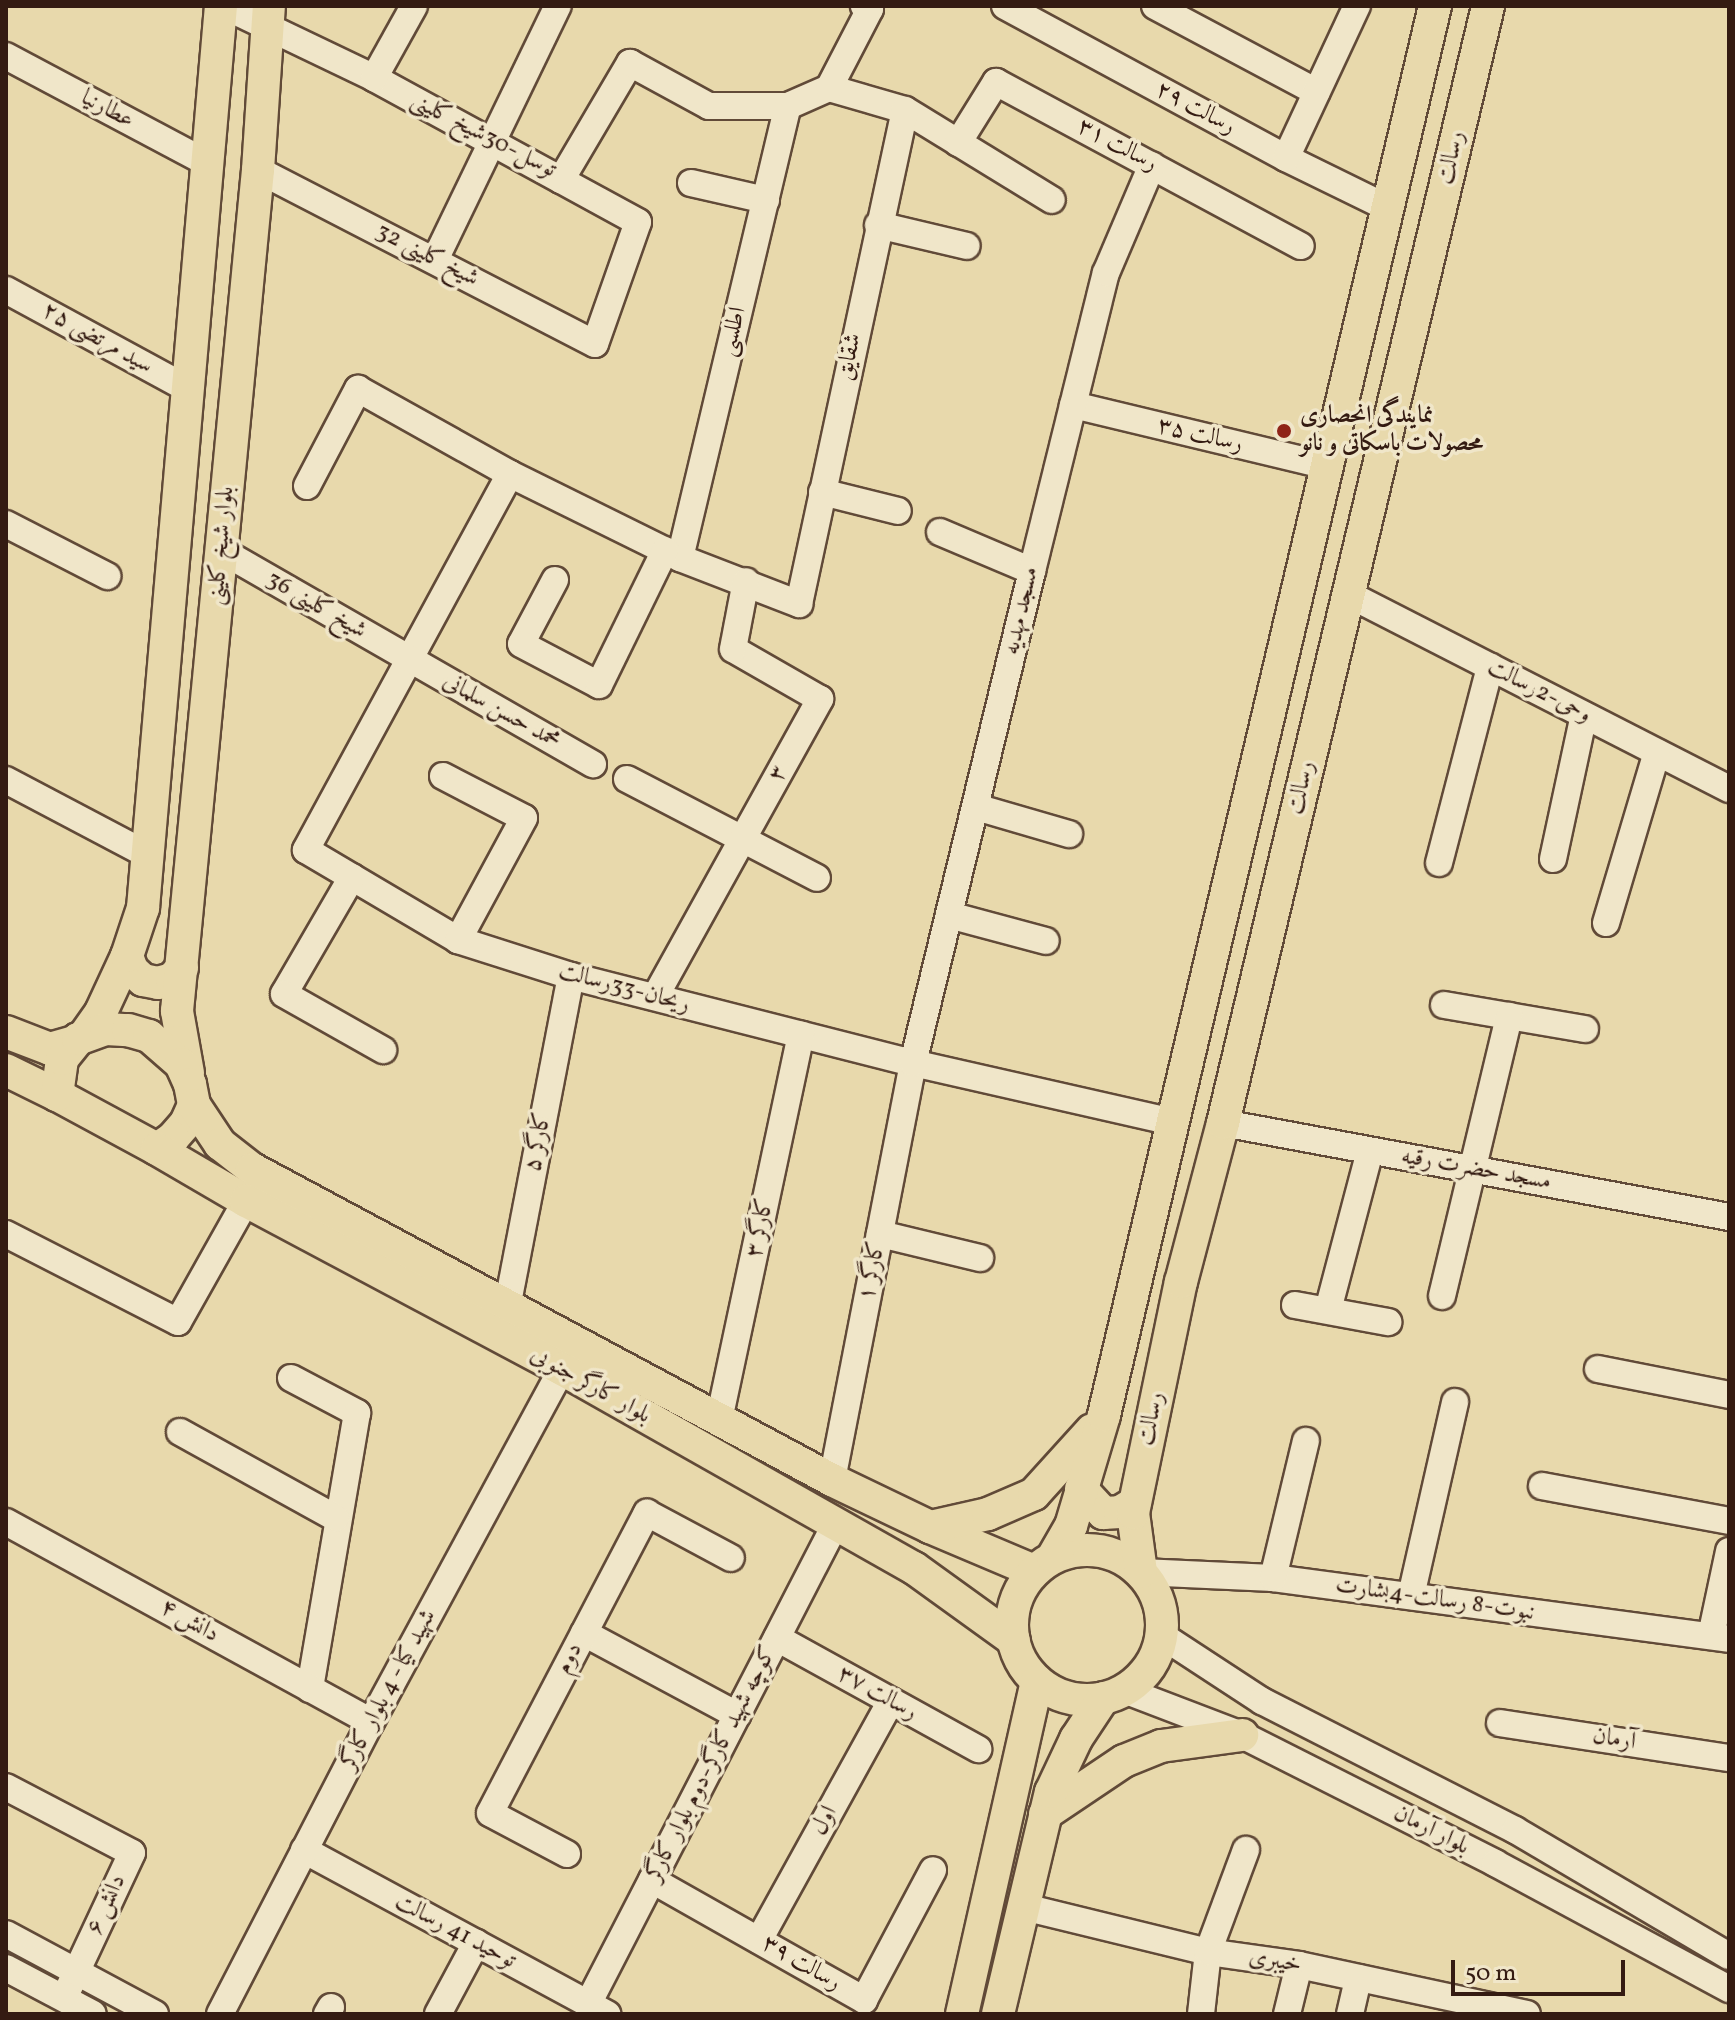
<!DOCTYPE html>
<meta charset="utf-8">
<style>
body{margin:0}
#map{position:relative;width:1735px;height:2020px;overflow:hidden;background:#e8d9ac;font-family:Vollkorn,Amiri,serif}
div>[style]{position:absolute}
.roads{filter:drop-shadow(2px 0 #614a38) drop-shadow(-2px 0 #614a38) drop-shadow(0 2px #614a38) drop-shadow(0 -2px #614a38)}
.minor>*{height:26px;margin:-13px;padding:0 13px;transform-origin:13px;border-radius:13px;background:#f0e6c9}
.major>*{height:32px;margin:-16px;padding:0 16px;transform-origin:16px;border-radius:16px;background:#e8d9ac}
.major>.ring{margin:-16px;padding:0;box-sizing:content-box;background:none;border:32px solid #e8d9ac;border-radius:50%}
.dots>*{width:22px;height:22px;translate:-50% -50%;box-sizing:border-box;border:4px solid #f0e6c9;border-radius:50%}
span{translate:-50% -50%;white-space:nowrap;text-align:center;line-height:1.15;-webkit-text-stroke:7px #f0e6c9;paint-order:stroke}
.street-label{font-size:24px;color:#341b12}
.poi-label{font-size:24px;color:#341b12;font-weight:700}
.left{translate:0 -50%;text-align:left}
.frame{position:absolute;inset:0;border:8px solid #341b12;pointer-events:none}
.scale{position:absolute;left:1451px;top:1960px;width:174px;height:36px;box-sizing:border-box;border:4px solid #341b12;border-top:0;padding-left:10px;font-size:24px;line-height:28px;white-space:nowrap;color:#341b12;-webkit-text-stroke:6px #f0e6c9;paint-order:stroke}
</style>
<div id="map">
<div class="roads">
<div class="minor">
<i style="left:224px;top:6px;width:166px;rotate:25.6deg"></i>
<i style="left:374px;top:78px;width:213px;rotate:28.6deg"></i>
<i style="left:561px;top:180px;width:136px;rotate:-59.5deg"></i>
<i style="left:630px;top:63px;width:90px;rotate:28.6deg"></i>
<i style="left:709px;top:106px;width:79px"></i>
<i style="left:788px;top:106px;width:45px;rotate:-23.7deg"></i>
<i style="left:829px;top:88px;width:79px;rotate:16.1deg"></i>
<i style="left:905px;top:110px;width:172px;rotate:31.5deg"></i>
<i style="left:1005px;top:6px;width:319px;rotate:28.4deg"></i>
<i style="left:1286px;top:158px;width:114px;rotate:26.1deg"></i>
<i style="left:1155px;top:6px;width:183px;rotate:28deg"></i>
<i style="left:6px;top:56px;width:228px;rotate:28deg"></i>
<i style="left:374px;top:78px;width:82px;rotate:-60.9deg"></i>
<i style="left:829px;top:88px;width:89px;rotate:-62.6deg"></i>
<i style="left:870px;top:9px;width:7px;rotate:-153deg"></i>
<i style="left:958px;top:143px;width:72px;rotate:-58.1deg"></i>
<i style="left:996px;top:82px;width:346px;rotate:28.3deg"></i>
<i style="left:1286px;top:158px;width:168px;rotate:-65deg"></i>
<i style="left:258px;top:170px;width:379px;rotate:27.3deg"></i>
<i style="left:595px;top:344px;width:129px;rotate:-70.6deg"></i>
<i style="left:638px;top:222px;width:88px;rotate:-151.4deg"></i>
<i style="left:691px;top:183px;width:77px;rotate:12.8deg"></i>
<i style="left:878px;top:225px;width:91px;rotate:13.3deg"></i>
<i style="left:435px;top:260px;width:282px;rotate:-64.2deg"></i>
<i style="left:6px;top:290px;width:207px;rotate:28.5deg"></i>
<i style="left:1073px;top:405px;width:261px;rotate:13.5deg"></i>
<i style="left:510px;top:474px;width:190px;rotate:26.3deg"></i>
<i style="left:680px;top:558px;width:128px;rotate:21.1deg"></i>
<i style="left:799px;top:604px;width:505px;rotate:-77.89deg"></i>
<i style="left:307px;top:486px;width:110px;rotate:-62.3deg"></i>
<i style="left:358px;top:389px;width:174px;rotate:29.2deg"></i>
<i style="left:510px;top:474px;width:428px;rotate:118.5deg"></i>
<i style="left:306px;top:850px;width:177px;rotate:30.6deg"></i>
<i style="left:458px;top:940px;width:119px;rotate:17.7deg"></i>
<i style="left:571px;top:976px;width:353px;rotate:14.3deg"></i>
<i style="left:913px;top:1063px;width:267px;rotate:12.8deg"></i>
<i style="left:822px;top:492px;width:78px;rotate:14deg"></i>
<i style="left:6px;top:524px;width:114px;rotate:27.2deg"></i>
<i style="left:940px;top:532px;width:100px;rotate:23deg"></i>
<i style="left:222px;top:551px;width:428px;rotate:29.9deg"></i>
<i style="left:680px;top:558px;width:465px;rotate:-76.6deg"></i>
<i style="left:555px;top:580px;width:72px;rotate:118deg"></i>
<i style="left:521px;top:644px;width:88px;rotate:27.7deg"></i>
<i style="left:599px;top:685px;width:150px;rotate:-63.9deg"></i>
<i style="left:1348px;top:594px;width:428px;rotate:27.1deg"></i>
<i style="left:443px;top:776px;width:91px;rotate:27.4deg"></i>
<i style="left:524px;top:818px;width:139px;rotate:118.4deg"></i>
<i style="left:627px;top:779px;width:214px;rotate:27.5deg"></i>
<i style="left:6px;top:780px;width:161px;rotate:27.8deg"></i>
<i style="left:976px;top:807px;width:97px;rotate:16.2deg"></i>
<i style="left:1553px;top:859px;width:147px;rotate:-77.9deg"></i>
<i style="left:1439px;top:863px;width:203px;rotate:-75.4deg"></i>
<i style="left:352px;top:877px;width:135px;rotate:120.2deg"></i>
<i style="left:284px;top:994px;width:114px;rotate:29.5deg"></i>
<i style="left:949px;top:915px;width:100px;rotate:15deg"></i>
<i style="left:1606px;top:923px;width:178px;rotate:-73.4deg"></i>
<i style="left:655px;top:997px;width:341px;rotate:-61deg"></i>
<i style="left:820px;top:699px;width:100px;rotate:-150.1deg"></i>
<i style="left:733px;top:649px;width:69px;rotate:-79.2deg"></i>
<i style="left:1444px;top:1005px;width:143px;rotate:9.7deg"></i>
<i style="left:1223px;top:1123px;width:515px;rotate:10.52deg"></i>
<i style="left:6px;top:1234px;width:193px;rotate:27.1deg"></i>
<i style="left:178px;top:1322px;width:139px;rotate:-60.7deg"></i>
<i style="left:880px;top:1234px;width:103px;rotate:13.5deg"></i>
<i style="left:1442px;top:1296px;width:288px;rotate:-76.5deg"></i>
<i style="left:1295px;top:1305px;width:95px;rotate:10.4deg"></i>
<i style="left:507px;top:1308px;width:338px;rotate:-79.1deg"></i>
<i style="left:1328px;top:1310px;width:164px;rotate:-75.2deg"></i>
<i style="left:1598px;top:1369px;width:134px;rotate:11.2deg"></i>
<i style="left:291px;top:1378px;width:75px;rotate:27.9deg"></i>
<i style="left:357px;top:1413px;width:280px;rotate:99.7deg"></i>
<i style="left:719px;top:1420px;width:394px;rotate:-78deg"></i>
<i style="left:180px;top:1432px;width:178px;rotate:28.9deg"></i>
<i style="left:832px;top:1480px;width:425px;rotate:-79deg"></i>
<i style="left:913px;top:1063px;width:506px;rotate:-76.4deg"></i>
<i style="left:1032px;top:571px;width:307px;rotate:-76.1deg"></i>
<i style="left:1106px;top:273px;width:117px;rotate:-66.9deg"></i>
<i style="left:1542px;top:1486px;width:190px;rotate:10.6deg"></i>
<i style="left:6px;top:1522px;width:416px;rotate:28.7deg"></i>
<i style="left:1141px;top:1572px;width:132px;rotate:2.6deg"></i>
<i style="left:1273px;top:1578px;width:460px;rotate:7.6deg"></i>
<i style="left:1273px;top:1578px;width:141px;rotate:-76.5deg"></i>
<i style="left:1411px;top:1596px;width:199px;rotate:-77.2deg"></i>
<i style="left:584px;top:1633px;width:174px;rotate:28.2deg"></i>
<i style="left:1161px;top:1635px;width:121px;rotate:33.2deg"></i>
<i style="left:1262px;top:1701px;width:284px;rotate:27deg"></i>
<i style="left:1515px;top:1830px;width:248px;rotate:30.5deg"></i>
<i style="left:1711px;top:1636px;width:87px;rotate:-78deg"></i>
<i style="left:777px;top:1638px;width:230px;rotate:28.9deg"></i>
<i style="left:1124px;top:1690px;width:126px;rotate:20.9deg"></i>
<i style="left:1242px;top:1735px;width:284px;rotate:26.8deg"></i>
<i style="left:1495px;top:1863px;width:266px;rotate:28.3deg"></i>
<i style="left:1500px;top:1723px;width:232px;rotate:8.7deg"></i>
<i style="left:6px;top:1787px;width:142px;rotate:27.6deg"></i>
<i style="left:132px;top:1853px;width:160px;rotate:115.1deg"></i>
<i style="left:304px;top:1850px;width:345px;rotate:28.4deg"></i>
<i style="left:567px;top:1854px;width:87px;rotate:-152deg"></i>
<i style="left:490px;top:1813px;width:339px;rotate:-62.4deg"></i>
<i style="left:647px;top:1513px;width:95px;rotate:28.2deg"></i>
<i style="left:652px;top:1880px;width:244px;rotate:29.5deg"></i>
<i style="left:864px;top:2000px;width:147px;rotate:-62deg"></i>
<i style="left:1024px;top:1907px;width:189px;rotate:13.7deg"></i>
<i style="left:1208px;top:1952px;width:92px;rotate:8.1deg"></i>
<i style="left:1299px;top:1965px;width:233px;rotate:12.1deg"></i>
<i style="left:6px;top:1934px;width:169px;rotate:28.2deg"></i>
<i style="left:759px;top:1940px;width:273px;rotate:-61.1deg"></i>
<i style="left:6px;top:1968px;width:98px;rotate:27.9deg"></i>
<i style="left:588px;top:2004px;width:541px;rotate:-62.72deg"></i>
<i style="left:220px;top:2014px;width:329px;rotate:-62.7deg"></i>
<i style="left:371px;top:1722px;width:401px;rotate:-61.6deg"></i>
<i style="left:327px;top:2014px;width:8px;rotate:-60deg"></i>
<i style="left:438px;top:2014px;width:81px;rotate:-61.8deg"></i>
<i style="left:1201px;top:2014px;width:62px;rotate:-83.6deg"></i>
<i style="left:1208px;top:1952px;width:109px;rotate:-69.6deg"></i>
<i style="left:1287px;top:2014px;width:50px;rotate:-76.2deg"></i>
<i style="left:1350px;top:2014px;width:37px;rotate:-77deg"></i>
</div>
<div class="major">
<i style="left:127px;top:956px;width:15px;rotate:70deg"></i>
<i style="left:132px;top:970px;width:15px;rotate:42deg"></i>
<i style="left:143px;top:980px;width:15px;rotate:11deg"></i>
<i style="left:158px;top:983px;width:15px;rotate:-16deg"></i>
<i style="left:172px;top:979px;width:15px;rotate:-48deg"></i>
<i style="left:6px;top:1032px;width:47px;rotate:21.1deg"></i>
<i style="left:50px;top:1049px;width:22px;rotate:-16deg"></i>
<i style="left:85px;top:1035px;width:28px;rotate:-55deg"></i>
<i style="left:101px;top:1012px;width:62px;rotate:-65.1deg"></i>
<i style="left:127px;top:956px;width:51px;rotate:-71.6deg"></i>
<i style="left:143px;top:908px;width:905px;rotate:-85.06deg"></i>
<i style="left:6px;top:1070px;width:57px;rotate:26.1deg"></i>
<i style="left:188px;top:1073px;width:63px;rotate:-100.1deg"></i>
<i style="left:177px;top:1011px;width:845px;rotate:-84.5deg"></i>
<i style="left:258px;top:170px;width:164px;rotate:-86.2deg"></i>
<i style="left:194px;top:1105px;width:20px;rotate:114deg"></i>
<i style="left:186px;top:1123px;width:20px;rotate:131deg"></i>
<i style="left:173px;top:1138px;width:19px;rotate:145deg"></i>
<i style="left:157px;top:1149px;width:114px;rotate:-151.6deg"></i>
<i style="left:57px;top:1095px;width:36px;rotate:-82deg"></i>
<i style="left:62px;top:1059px;width:26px;rotate:-51deg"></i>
<i style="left:78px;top:1039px;width:30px;rotate:-20deg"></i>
<i style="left:106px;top:1029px;width:22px;rotate:3deg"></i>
<i style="left:128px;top:1030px;width:22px;rotate:16deg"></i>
<i style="left:149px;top:1036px;width:43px;rotate:41.2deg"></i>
<i style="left:181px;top:1064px;width:22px;rotate:66deg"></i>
<i style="left:190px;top:1084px;width:21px;rotate:79deg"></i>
<i style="left:194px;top:1105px;width:47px;rotate:56.3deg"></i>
<i style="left:220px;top:1144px;width:41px;rotate:38deg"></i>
<i style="left:252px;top:1169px;width:658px;rotate:28.2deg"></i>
<i style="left:832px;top:1480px;width:109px;rotate:25.6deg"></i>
<i style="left:930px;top:1527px;width:113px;rotate:22.9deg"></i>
<i style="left:157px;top:1149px;width:103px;rotate:30.3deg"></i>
<i style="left:246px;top:1201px;width:358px;rotate:28deg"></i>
<i style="left:562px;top:1369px;width:404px;rotate:29.5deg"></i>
<i style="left:914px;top:1568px;width:123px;rotate:35.8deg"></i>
<i style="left:1081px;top:1489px;width:33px;rotate:47deg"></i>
<i style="left:1103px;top:1513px;width:17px;rotate:-3deg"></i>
<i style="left:1120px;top:1512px;width:17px;rotate:-31deg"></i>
<i style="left:930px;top:1527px;width:59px;rotate:-12.6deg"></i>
<i style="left:988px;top:1514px;width:50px;rotate:-23.5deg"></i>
<i style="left:1034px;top:1494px;width:86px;rotate:-47.8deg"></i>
<i class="ring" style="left:1012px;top:1550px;width:118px;height:118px"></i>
<i style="left:1053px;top:1557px;width:36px;rotate:-60deg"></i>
<i style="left:1071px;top:1526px;width:116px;rotate:-73.4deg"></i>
<i style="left:1104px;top:1415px;width:1447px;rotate:-76.78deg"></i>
<i style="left:1141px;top:1572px;width:60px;rotate:-97.7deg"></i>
<i style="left:1133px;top:1513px;width:236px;rotate:-78.3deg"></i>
<i style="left:1181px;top:1282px;width:164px;rotate:-75.2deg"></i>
<i style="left:1223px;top:1123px;width:1148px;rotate:-76.65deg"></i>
<i style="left:1045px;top:1814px;width:95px;rotate:-33.9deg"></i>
<i style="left:1124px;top:1761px;width:40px;rotate:-22deg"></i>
<i style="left:1161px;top:1746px;width:82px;rotate:-7.7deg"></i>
<i style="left:962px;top:2014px;width:341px;rotate:-77.3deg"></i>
<i style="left:998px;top:2014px;width:228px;rotate:-76.6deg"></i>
<i style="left:1051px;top:1792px;width:59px;rotate:-64.7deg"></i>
<i style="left:1076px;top:1739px;width:49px;rotate:-56.6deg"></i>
</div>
</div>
<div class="dots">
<i style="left:1284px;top:431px;background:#8f2418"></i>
</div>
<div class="street-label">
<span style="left:1195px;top:109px;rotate:28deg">رسالت ۲۹</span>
<span style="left:107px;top:110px;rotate:28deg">عطارنیا</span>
<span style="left:483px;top:136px;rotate:27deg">توسل-30شیخ کلینی</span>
<span style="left:1117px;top:146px;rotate:28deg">رسالت ۳۱</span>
<span style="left:1452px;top:158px;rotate:-77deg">رسالت</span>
<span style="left:427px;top:256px;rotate:27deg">شیخ کلینی 32</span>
<span style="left:734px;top:332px;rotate:-76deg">اطلسی</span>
<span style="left:97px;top:339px;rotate:29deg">۲۵ سید مرتضی</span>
<span style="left:850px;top:357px;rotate:-78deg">شقایق</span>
<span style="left:1200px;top:436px;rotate:13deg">رسالت ۳۵</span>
<span style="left:222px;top:546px;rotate:-85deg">بلوار شیخ کلینی</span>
<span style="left:316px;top:606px;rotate:30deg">شیخ کلینی 36</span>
<span style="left:1022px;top:611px;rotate:-77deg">مسجد مهدیه</span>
<span style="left:1539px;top:692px;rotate:27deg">وحی-2رسالت</span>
<span style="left:501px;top:712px;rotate:29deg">محمد حسن سلمانی</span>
<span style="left:779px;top:774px;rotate:-61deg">۳</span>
<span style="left:1302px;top:788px;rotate:-77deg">رسالت</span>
<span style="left:624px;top:989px;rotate:15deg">ریحان-33رسالت</span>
<span style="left:539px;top:1142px;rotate:-79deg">کارگر ۵</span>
<span style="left:1476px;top:1170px;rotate:10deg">مسجد حضرت رقیه</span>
<span style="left:761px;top:1228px;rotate:-78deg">کارگر ۳</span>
<span style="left:873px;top:1271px;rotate:-79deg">کارگر ۱</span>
<span style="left:590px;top:1386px;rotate:29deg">بلوار کارگر جنوبی</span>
<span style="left:1152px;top:1419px;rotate:-78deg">رسالت</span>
<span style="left:1435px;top:1600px;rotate:8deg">نبوت-8 رسالت-4بشارت</span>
<span style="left:189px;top:1622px;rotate:29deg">دانش ۴</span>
<span style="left:570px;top:1659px;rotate:-63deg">دوم</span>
<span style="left:389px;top:1690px;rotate:-62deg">شهید کیا - 4 بلوار کارگر</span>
<span style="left:877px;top:1694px;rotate:29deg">رسالت ۳۷</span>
<span style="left:1614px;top:1740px;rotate:9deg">آرمان</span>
<span style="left:712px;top:1764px;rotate:-63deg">کوچه شهید کارگر-دوم بلوار کارگر</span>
<span style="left:825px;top:1821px;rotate:-61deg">اول</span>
<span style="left:1431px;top:1831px;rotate:27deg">بلوار آرمان</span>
<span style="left:107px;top:1905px;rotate:-65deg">دانش ۶</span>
<span style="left:455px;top:1932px;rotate:28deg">توحید 41 رسالت</span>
<span style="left:1275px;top:1962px;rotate:9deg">خیبری</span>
<span style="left:801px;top:1964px;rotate:30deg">رسالت ۳۹</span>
</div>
<div class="poi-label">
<span class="left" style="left:1300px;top:431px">نمایندگی انحصاری<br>محصولات باسکاتی و نانو</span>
</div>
<div class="frame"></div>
<div class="scale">50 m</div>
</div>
